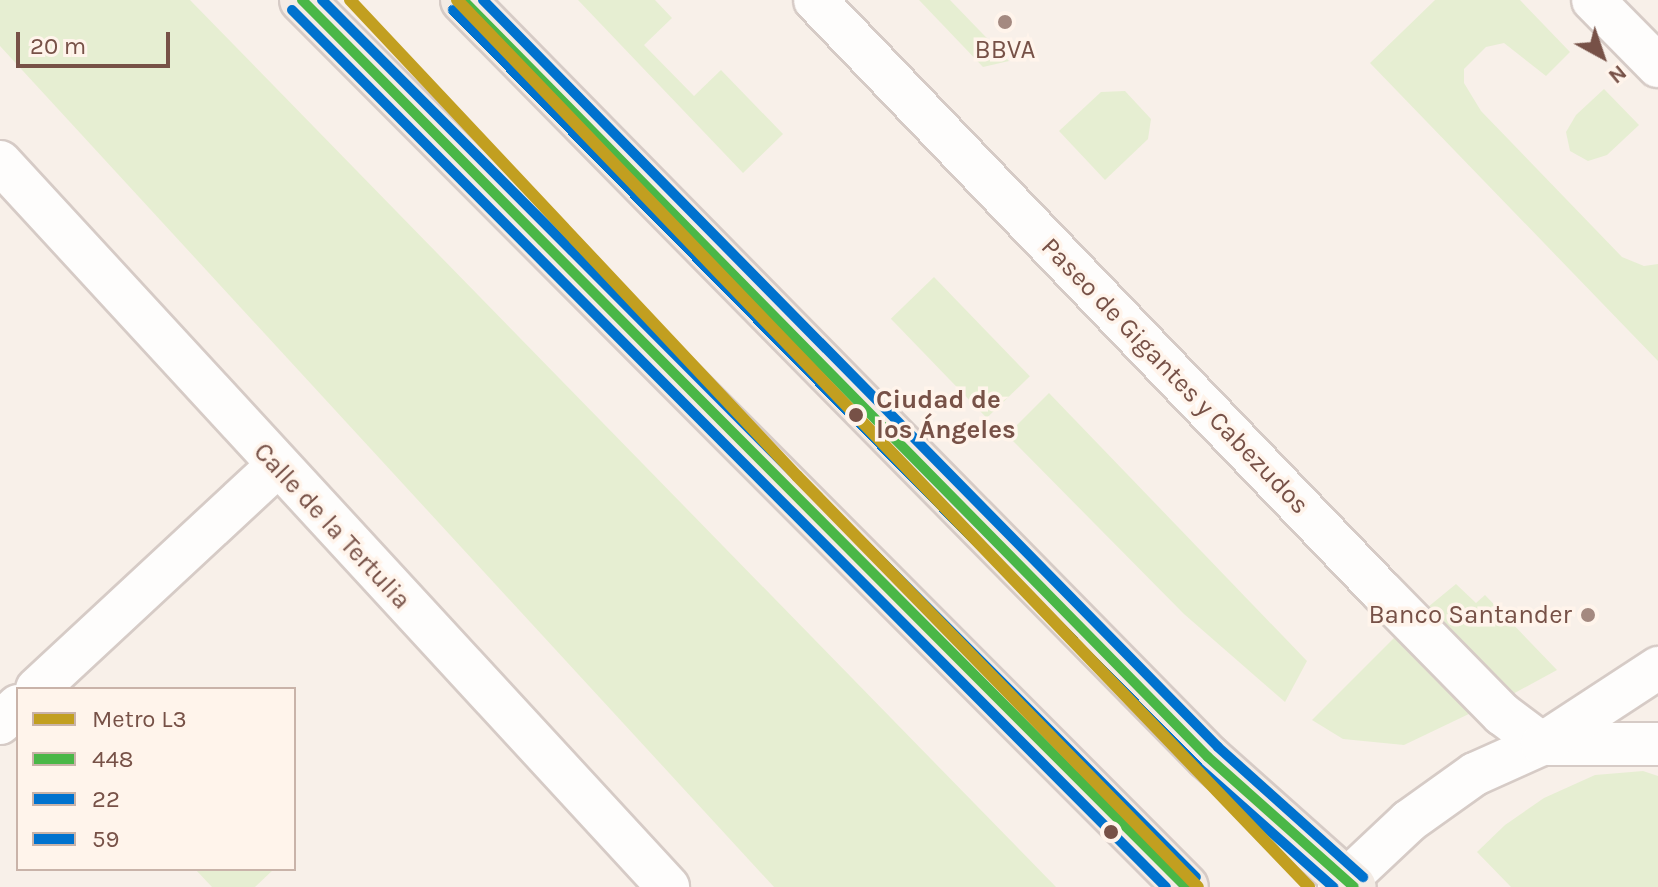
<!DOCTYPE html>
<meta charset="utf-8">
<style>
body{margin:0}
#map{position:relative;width:1658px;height:887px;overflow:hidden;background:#f8f0e9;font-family:Karla,sans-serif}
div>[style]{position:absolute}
.green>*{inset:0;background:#e6eed2;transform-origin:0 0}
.roads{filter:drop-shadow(2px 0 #d6cbc6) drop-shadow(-2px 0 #d6cbc6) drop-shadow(0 2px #d6cbc6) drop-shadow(0 -2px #d6cbc6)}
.street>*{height:42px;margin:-21px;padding:0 21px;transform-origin:21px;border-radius:21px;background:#fefdfc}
.primary>*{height:44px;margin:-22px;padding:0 22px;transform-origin:22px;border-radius:22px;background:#f3ebe4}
.bus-1>*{height:10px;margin:-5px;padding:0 5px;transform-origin:5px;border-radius:5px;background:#4ab747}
.bus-2>*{height:10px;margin:-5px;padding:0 5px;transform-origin:5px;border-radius:5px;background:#0072ce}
.bus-3>*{height:10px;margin:-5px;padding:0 5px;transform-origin:5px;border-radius:5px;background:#0072ce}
.metro-1>*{height:12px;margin:-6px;padding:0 6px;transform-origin:6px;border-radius:6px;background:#c29f20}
.dots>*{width:22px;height:22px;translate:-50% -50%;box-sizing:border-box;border:4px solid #fff4eb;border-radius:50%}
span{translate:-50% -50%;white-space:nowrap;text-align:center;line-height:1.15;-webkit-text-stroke:7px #fff4eb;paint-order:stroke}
.poi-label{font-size:26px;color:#775147}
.right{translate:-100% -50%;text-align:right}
.street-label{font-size:26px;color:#775147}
.stop-label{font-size:26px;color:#775147;font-weight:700}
.left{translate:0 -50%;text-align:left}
.legend{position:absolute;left:16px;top:687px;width:280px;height:184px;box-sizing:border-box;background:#fff4eb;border:2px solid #c9b3a9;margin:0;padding:10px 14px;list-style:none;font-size:24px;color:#775147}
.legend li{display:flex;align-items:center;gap:16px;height:40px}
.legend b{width:40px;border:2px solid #c9b3a9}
.north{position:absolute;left:1562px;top:16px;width:80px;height:80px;-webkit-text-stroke:6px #fff4eb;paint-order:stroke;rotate:140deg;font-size:22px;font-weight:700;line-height:32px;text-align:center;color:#775147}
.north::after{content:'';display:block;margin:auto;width:28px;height:36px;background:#775147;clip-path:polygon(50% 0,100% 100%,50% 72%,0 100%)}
.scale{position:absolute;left:16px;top:32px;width:154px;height:36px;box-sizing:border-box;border:4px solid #775147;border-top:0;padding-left:10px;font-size:24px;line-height:28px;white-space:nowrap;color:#775147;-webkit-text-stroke:6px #fff4eb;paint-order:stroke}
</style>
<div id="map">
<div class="green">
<i style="clip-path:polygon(0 0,190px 0,1056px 887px,774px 887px,0 46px)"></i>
<i style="clip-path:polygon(578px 0,655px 0,672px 18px,644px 45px,694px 96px,721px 70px,783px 134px,743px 173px)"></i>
<i style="clip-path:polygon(919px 0,950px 0,1009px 61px,983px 67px)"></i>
<i style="clip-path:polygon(1435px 0,1520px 0,1570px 52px,1546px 76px,1504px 43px,1486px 47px,1464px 69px,1464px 83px,1481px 111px,1622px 257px,1644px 266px,1658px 264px,1658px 361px,1370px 63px)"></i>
<i style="clip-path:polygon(1604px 89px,1639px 125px,1607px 155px,1588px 161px,1570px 151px,1566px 132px,1576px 115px)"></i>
<i style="clip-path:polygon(1125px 91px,1151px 119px,1148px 139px,1105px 180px,1059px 131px,1101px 92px)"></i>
<i style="left:934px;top:277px;width:138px;height:60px;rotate:46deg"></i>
<i style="clip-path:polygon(1049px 393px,1307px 661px,1285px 702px,1184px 614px,1007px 435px)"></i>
<i style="clip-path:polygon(1456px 584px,1476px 603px,1485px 595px,1557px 670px,1511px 695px,1428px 607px)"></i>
<i style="clip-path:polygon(1397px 635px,1473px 712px,1404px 745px,1343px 739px,1312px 720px)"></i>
<i style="clip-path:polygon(1643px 771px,1658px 776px,1658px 887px,1511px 887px,1477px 852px,1505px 825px,1544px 798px,1595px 775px)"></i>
<i style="clip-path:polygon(195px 869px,274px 869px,255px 887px,212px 887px)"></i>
</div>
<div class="roads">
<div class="street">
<i style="left:815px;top:0;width:818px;rotate:46.24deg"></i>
<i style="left:1381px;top:591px;width:173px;rotate:45.5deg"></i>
<i style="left:1502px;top:714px;width:50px;rotate:36.9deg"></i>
<i style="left:1593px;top:0;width:93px;rotate:45.4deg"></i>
<i style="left:0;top:162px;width:986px;rotate:47.34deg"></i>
<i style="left:37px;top:689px;width:326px;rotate:-42.9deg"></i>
<i style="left:0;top:723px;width:25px;rotate:-43deg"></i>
<i style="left:1542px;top:744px;width:116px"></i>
<i style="left:1339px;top:887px;width:96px;rotate:-43.3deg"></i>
<i style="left:1409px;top:821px;width:81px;rotate:-35.5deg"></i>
<i style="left:1475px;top:774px;width:73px;rotate:-24.1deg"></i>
<i style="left:1542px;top:744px;width:139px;rotate:-33.2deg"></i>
</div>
<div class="primary">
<i style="left:302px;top:0;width:1252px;rotate:45.1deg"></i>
<i style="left:463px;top:0;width:1062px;rotate:45.46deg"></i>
<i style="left:1208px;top:757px;width:195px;rotate:41.7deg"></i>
</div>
</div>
<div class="bus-1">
<i style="left:302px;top:0;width:1252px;rotate:45.1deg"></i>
<i style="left:463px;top:0;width:1062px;rotate:45.46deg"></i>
<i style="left:1208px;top:757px;width:195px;rotate:41.7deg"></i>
</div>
<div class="bus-2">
<i style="left:292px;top:10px;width:1238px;rotate:45.1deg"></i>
<i style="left:453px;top:10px;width:1062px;rotate:45.46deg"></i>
<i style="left:1198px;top:767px;width:181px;rotate:41.6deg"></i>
</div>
<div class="bus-3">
<i style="left:322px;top:0;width:1238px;rotate:45.1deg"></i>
<i style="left:483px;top:0;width:1048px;rotate:45.46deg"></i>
<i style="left:1218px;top:747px;width:195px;rotate:41.9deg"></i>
</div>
<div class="metro-1">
<i style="left:350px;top:0;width:653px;rotate:46.8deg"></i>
<i style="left:797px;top:476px;width:574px;rotate:45.71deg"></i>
<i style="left:457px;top:0;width:1230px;rotate:46.15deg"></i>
</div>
<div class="dots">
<i style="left:1005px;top:22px;background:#a48980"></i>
<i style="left:856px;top:415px;background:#775147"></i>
<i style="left:1588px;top:615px;background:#a48980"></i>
<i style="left:1111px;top:832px;background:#775147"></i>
</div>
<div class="poi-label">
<span style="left:1005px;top:50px">BBVA</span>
<span class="right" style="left:1572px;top:615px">Banco Santander</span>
</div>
<div class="street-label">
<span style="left:1175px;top:376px;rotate:46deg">Paseo de Gigantes y Cabezudos</span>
<span style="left:332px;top:526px;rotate:47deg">Calle de la Tertulia</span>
</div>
<div class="stop-label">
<span class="left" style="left:876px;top:415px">Ciudad de<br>los Ángeles</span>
</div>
<ul class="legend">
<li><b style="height:10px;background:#c29f20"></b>Metro L3</li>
<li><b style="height:10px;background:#4ab747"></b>448</li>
<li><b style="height:10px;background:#0072ce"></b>22</li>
<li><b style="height:10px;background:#0072ce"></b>59</li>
</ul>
<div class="north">N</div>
<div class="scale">20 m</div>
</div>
